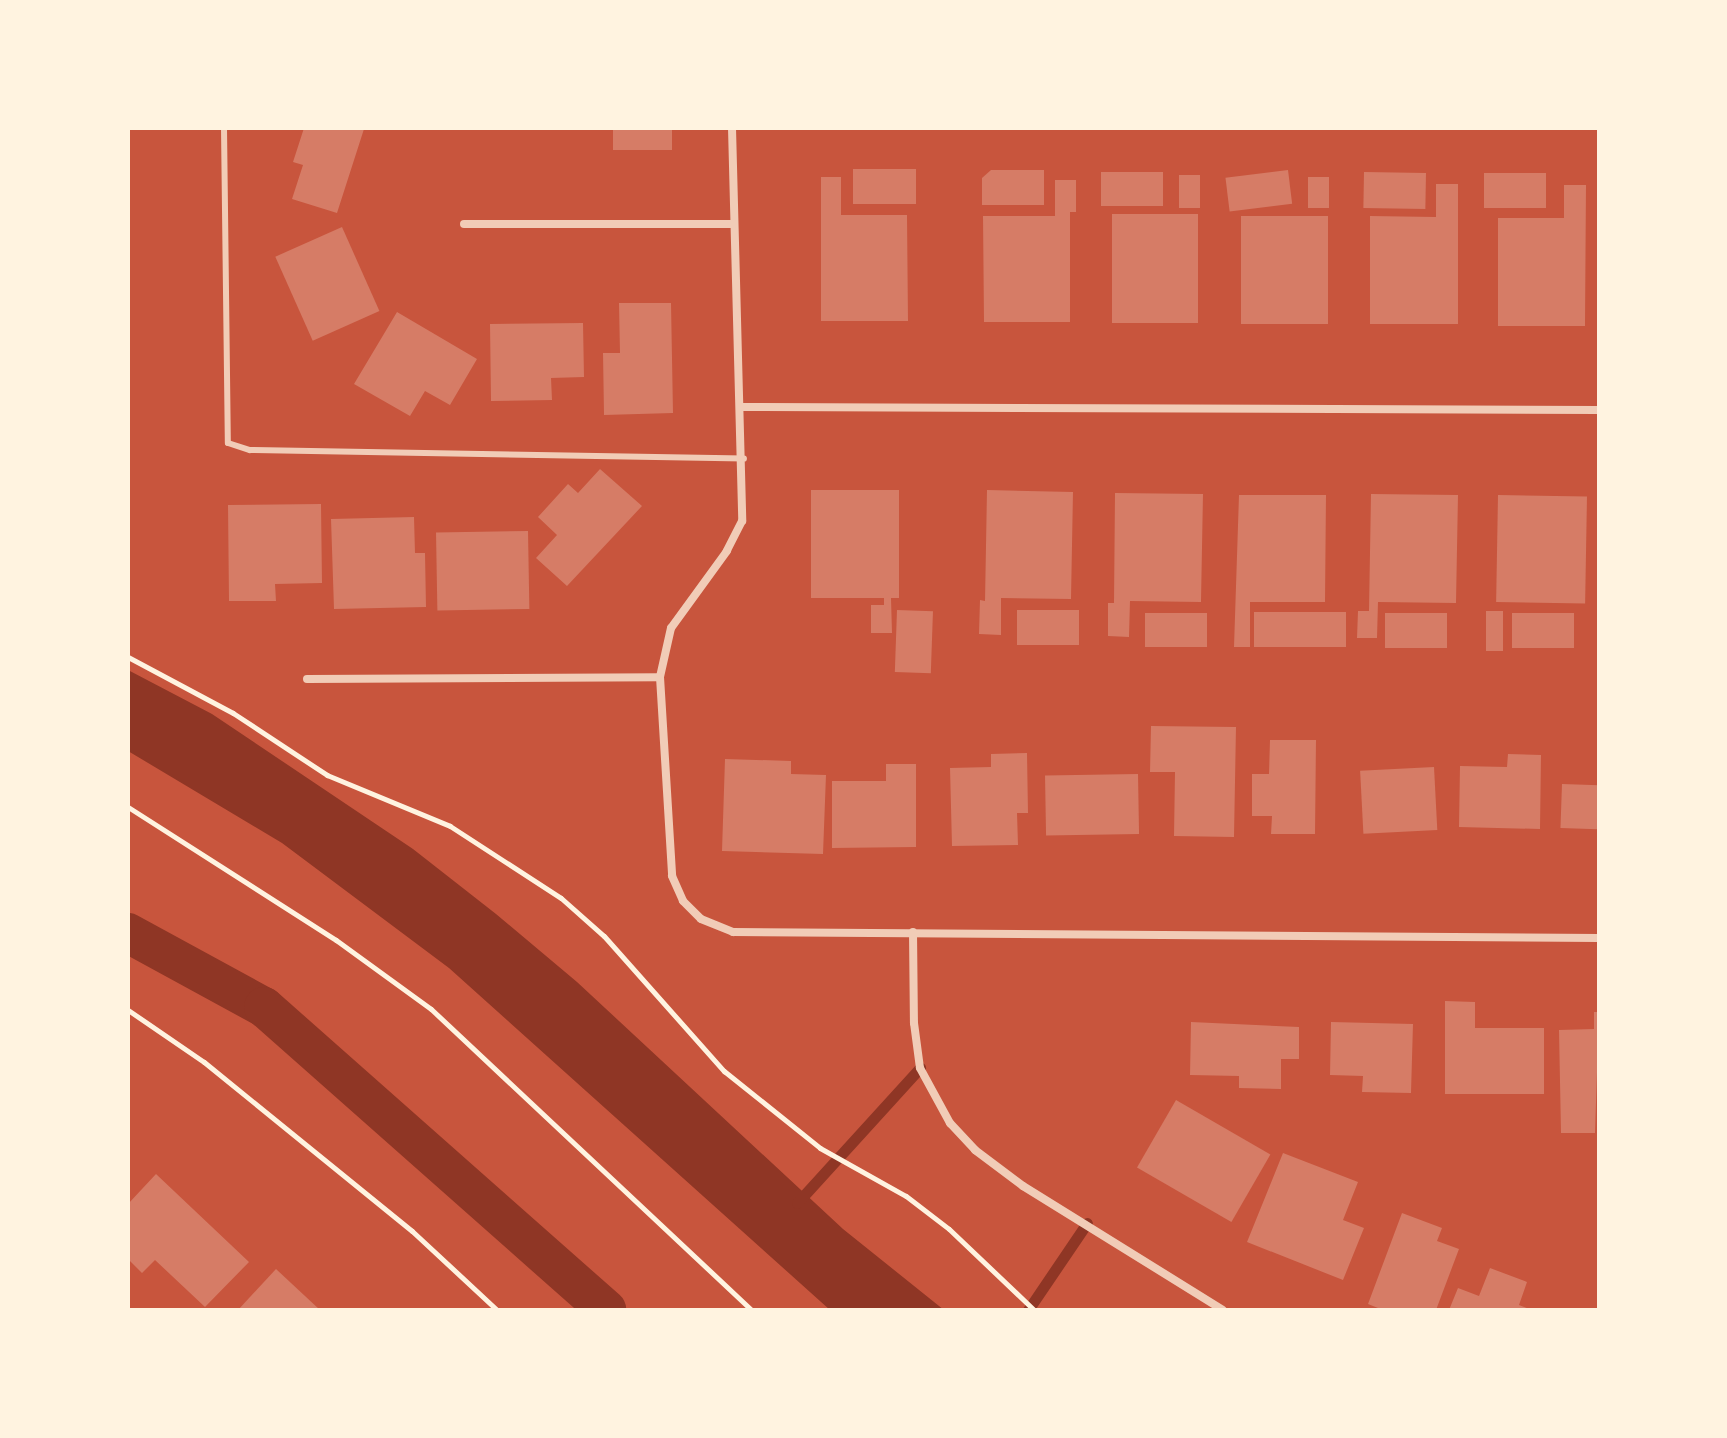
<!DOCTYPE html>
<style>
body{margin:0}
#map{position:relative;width:1727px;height:1438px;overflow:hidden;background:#c8553d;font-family:"PT Sans",sans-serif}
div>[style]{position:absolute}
.water>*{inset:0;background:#8f3625}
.stream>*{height:11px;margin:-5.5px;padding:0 5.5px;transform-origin:5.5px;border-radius:5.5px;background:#8f3625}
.canal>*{height:40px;margin:-20px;padding:0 20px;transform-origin:20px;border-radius:20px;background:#8f3625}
.building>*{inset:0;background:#d67c66;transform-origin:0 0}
.path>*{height:5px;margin:-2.5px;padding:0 2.5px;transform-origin:2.5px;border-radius:2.5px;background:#fff3e0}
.service>*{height:6px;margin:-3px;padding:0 3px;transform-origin:3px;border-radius:3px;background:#f1ccb7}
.minor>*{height:8px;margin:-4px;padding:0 4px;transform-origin:4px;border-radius:4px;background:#f1ccb7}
span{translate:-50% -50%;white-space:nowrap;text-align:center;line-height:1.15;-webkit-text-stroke:8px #fff3e0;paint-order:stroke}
.frame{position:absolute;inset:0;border:130px solid #fff3e0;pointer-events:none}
</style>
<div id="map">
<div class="water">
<i style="clip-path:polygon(128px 670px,212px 714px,413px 849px,496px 914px,577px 982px,843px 1229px,944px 1310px,830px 1310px,449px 968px,282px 843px,128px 751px)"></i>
</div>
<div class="stream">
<i style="left:797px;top:1203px;width:183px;rotate:-47.7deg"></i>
<i style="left:1028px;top:1310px;width:105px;rotate:-55.9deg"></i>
</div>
<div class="canal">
<i style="left:128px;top:933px;width:155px;rotate:28.6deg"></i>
<i style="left:264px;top:1007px;width:457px;rotate:41.5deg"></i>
</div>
<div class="building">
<i style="clip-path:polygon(304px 128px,364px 129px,337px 213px,292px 199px,303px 165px,293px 162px)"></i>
<i style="left:613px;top:128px;width:59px;height:22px"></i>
<i style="left:853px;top:169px;width:63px;height:35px"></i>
<i style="clip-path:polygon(991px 170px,1044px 170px,1044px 205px,982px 205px,982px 178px)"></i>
<i style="left:1288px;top:170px;width:34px;height:63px;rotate:83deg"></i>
<i style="left:1101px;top:172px;width:62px;height:34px"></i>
<i style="left:1364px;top:172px;width:62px;height:36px;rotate:1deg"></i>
<i style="left:1484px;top:173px;width:62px;height:35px"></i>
<i style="left:1179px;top:175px;width:21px;height:33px"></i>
<i style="clip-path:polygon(821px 177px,841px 177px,841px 215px,907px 215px,908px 321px,821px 321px)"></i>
<i style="left:1308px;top:177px;width:21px;height:31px"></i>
<i style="clip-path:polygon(1055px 180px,1076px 180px,1076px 212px,1070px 212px,1070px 322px,984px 322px,983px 216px,1055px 216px)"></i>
<i style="clip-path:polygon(1436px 184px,1458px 184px,1458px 324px,1370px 324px,1370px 216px,1436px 217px)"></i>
<i style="clip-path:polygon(1564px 185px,1586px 185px,1585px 326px,1498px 326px,1498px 218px,1564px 218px)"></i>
<i style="left:1112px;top:214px;width:86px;height:109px"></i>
<i style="left:1241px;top:216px;width:87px;height:108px"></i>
<i style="left:342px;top:227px;width:92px;height:73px;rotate:66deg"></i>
<i style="clip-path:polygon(619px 303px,671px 303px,673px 413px,604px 415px,603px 353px,620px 353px)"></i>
<i style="clip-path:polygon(397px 312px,477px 359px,450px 405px,425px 391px,410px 416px,354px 384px)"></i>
<i style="clip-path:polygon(583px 323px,584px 377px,551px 378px,552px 400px,491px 401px,490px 324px)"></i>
<i style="clip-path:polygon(600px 469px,642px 506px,567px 586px,536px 558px,557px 535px,538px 517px,568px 484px,578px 493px)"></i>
<i style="clip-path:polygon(811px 490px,899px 490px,899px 598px,891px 598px,892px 633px,871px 633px,871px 605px,884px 605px,884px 598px,811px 598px)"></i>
<i style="clip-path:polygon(987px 490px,1073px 492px,1071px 599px,1001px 598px,1001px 635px,979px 634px,980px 600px,985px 601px)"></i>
<i style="clip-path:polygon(1115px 493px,1203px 494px,1201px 602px,1130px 601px,1129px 637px,1108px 636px,1108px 603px,1114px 603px)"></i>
<i style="clip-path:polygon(1371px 494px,1458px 495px,1456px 603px,1378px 602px,1377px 638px,1357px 638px,1358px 611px,1369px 611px)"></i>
<i style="clip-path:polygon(1239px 495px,1326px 495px,1325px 602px,1250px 602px,1250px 647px,1234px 647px)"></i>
<i style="left:1498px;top:495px;width:89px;height:107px;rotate:1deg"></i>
<i style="clip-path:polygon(321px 504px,322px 583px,275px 584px,276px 601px,229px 601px,228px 505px)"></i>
<i style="clip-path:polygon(414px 517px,415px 553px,425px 553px,426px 607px,334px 609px,331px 519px)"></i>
<i style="left:528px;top:531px;width:78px;height:92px;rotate:89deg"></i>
<i style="left:897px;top:610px;width:36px;height:62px;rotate:2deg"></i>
<i style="left:1017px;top:610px;width:62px;height:35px"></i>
<i style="left:1486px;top:611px;width:17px;height:40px"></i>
<i style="left:1254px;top:612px;width:92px;height:35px"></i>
<i style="left:1145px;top:613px;width:62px;height:34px"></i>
<i style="left:1385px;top:613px;width:62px;height:35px"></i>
<i style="left:1512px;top:613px;width:62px;height:35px"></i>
<i style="clip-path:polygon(1151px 726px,1236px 727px,1234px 837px,1174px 836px,1175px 772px,1150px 772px)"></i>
<i style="clip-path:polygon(1270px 740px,1316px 740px,1315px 834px,1271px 834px,1272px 816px,1252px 816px,1252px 774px,1269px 774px)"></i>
<i style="clip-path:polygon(1027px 753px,1028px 813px,1017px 813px,1018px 845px,952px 846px,950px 768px,991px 767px,991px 754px)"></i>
<i style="clip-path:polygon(1508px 754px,1541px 755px,1540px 829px,1459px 827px,1460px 766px,1507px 767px)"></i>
<i style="clip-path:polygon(725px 759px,791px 761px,791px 774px,826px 775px,823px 854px,722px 851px)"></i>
<i style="clip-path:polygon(886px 764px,916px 764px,916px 847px,832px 848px,832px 781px,886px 781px)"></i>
<i style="left:1434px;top:767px;width:63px;height:74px;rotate:87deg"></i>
<i style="left:1138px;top:774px;width:60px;height:93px;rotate:89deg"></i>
<i style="left:1562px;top:784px;width:37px;height:44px;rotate:2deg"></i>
<i style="clip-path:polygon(1445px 1001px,1475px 1002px,1475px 1028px,1544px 1028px,1544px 1094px,1445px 1094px)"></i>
<i style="clip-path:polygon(1594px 1012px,1599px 1012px,1595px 1133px,1561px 1133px,1559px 1030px,1594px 1029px)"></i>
<i style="clip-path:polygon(1191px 1022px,1299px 1027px,1299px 1059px,1281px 1059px,1281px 1089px,1239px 1088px,1239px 1076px,1190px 1075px)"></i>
<i style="clip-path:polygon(1331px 1022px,1413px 1024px,1411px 1093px,1362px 1092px,1363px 1076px,1330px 1075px)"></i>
<i style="left:1176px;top:1100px;width:109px;height:78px;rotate:30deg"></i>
<i style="clip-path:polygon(1283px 1153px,1358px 1182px,1343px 1220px,1364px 1228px,1343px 1280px,1247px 1242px)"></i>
<i style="clip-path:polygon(156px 1174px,249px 1262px,205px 1307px,155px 1260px,142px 1273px,128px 1259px,128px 1204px)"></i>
<i style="clip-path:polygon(1402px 1213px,1442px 1228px,1437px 1241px,1459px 1249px,1436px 1310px,1383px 1310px,1368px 1304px)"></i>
<i style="clip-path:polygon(1490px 1268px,1527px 1282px,1519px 1305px,1532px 1310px,1449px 1310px,1458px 1288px,1479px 1296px)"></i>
<i style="clip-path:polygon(276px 1269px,320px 1310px,238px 1310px)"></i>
</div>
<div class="path">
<i style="left:128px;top:657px;width:119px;rotate:28.1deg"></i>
<i style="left:233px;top:713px;width:113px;rotate:33.4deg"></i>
<i style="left:327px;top:775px;width:133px;rotate:22.5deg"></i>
<i style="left:450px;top:826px;width:132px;rotate:33deg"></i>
<i style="left:561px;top:898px;width:57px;rotate:41.5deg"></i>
<i style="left:604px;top:936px;width:181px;rotate:48.4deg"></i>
<i style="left:724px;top:1071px;width:123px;rotate:38.7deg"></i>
<i style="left:820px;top:1148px;width:98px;rotate:29.2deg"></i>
<i style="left:906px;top:1196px;width:54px;rotate:37.5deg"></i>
<i style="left:949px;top:1229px;width:117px;rotate:43.6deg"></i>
<i style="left:128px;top:807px;width:247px;rotate:32.6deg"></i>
<i style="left:336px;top:940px;width:117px;rotate:36deg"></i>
<i style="left:431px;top:1009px;width:440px;rotate:43.2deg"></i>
<i style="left:128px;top:1010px;width:92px;rotate:34.4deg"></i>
<i style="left:204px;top:1062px;width:268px;rotate:39.1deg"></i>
<i style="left:412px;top:1231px;width:116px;rotate:42.9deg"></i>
</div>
<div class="service">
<i style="left:224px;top:128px;width:315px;rotate:89.3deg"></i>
<i style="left:228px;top:443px;width:23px;rotate:18deg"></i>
<i style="left:250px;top:450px;width:494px;rotate:1deg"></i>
</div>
<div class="minor">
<i style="left:732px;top:128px;width:393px;rotate:88.5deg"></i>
<i style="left:742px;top:521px;width:34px;rotate:117deg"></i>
<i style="left:727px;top:551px;width:95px;rotate:126deg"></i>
<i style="left:671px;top:628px;width:50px;rotate:102.7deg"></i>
<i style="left:660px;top:677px;width:199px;rotate:86.5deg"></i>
<i style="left:672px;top:876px;width:27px;rotate:66deg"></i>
<i style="left:683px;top:901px;width:25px;rotate:45deg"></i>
<i style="left:701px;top:919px;width:35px;rotate:22deg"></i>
<i style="left:733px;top:932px;width:866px;rotate:0.4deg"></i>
<i style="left:464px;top:224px;width:270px"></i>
<i style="left:742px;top:407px;width:857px;rotate:0.2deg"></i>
<i style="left:307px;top:679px;width:353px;rotate:-0.3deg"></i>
<i style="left:913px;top:932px;width:91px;rotate:89.4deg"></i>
<i style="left:914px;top:1023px;width:45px;rotate:82.4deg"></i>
<i style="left:920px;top:1068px;width:63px;rotate:61.4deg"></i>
<i style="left:950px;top:1123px;width:37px;rotate:47deg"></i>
<i style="left:975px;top:1150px;width:60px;rotate:36.9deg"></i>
<i style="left:1023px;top:1186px;width:235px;rotate:31.8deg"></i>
</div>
<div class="frame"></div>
</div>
